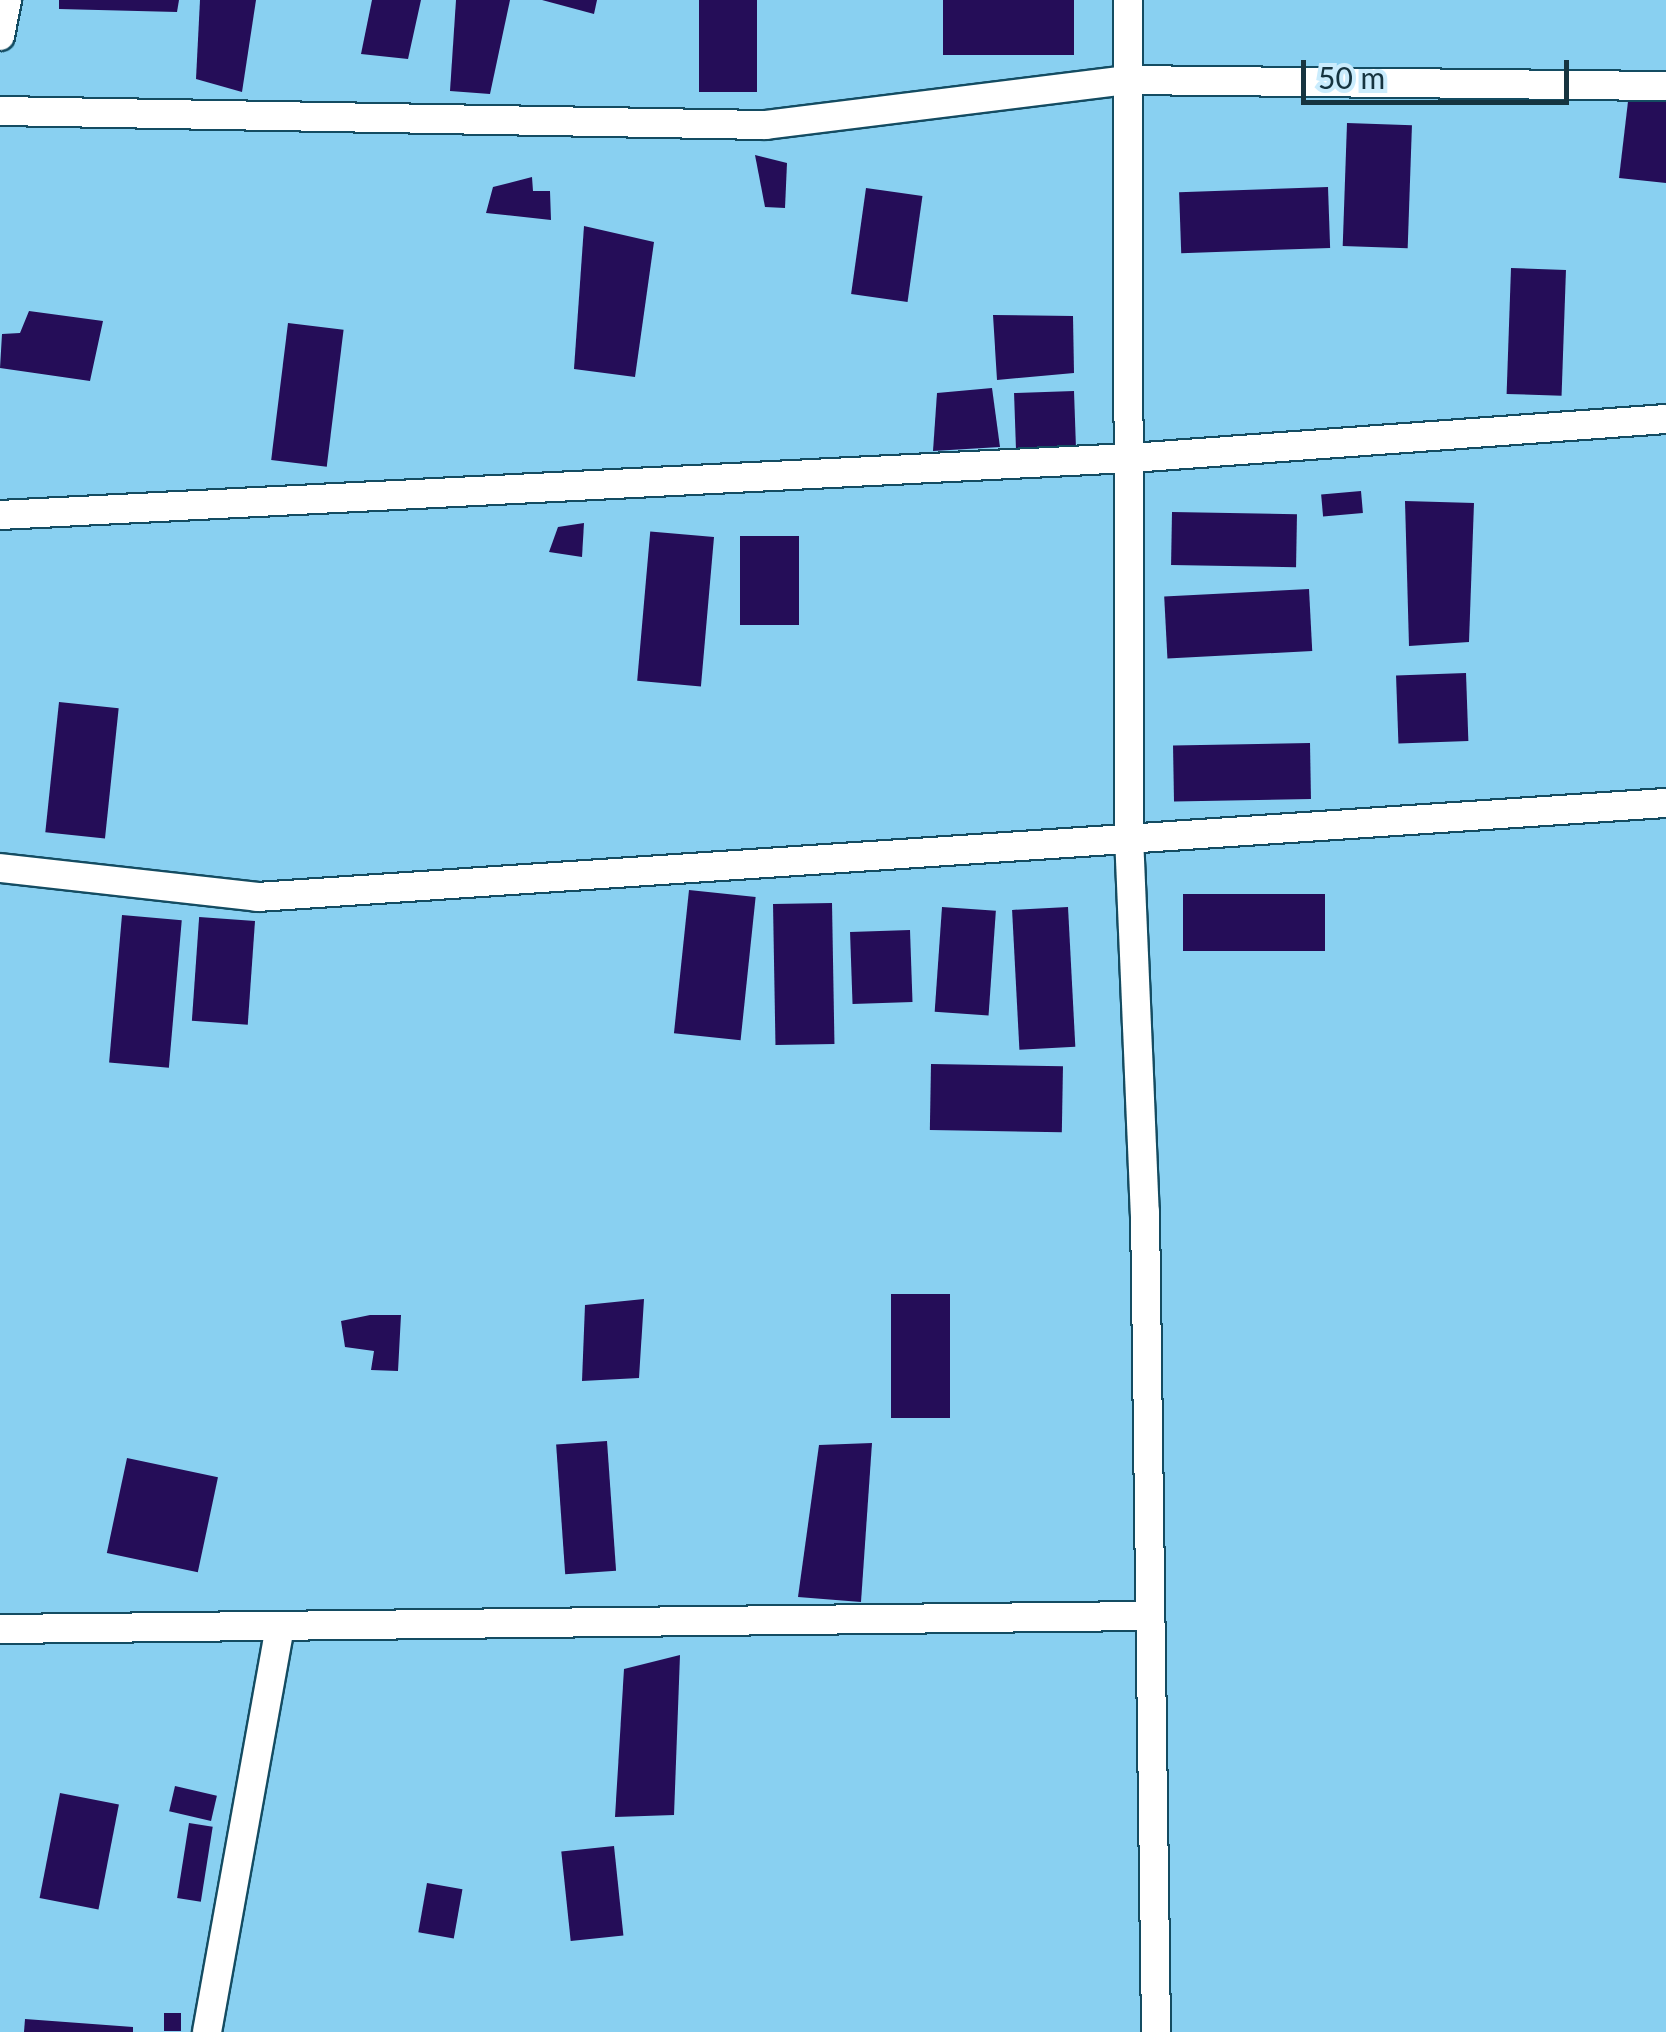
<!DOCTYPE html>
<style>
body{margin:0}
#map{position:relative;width:1666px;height:2032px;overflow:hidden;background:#89d0f1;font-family:Lato,sans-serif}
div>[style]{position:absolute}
.building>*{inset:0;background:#250d58;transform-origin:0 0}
.roads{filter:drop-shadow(2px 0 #144c62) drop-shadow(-2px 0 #144c62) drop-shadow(0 2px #144c62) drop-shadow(0 -2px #144c62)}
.minor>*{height:28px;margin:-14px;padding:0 14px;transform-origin:14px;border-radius:14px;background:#fff}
span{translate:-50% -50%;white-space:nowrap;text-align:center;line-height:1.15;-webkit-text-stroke:10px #caecfd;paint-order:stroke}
.scale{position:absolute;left:1301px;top:60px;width:268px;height:45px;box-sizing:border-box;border:5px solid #163440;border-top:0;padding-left:12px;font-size:30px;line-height:35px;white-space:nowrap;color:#163440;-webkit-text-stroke:8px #caecfd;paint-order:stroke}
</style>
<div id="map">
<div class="building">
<i style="clip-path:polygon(59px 0,179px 0,177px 12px,59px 9px)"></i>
<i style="clip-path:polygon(200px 0,256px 0,242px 92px,196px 79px)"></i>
<i style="clip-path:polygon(372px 0,421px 0,408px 59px,361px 54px)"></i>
<i style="clip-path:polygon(456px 0,510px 0,490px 94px,450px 91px)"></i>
<i style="clip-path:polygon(542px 0,597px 0,594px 14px)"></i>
<i style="left:699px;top:0;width:58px;height:92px"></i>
<i style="left:943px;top:0;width:131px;height:55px"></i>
<i style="clip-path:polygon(1629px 93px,1666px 97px,1666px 183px,1619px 178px)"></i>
<i style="left:1347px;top:123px;width:65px;height:123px;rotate:2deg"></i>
<i style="clip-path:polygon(755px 155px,787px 163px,785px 208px,765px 207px)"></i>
<i style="clip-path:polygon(532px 177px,533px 191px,550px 191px,551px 220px,486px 213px,493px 187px)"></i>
<i style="left:1328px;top:187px;width:61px;height:149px;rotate:88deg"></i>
<i style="left:866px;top:188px;width:57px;height:107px;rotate:8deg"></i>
<i style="clip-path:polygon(584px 226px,654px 242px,635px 377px,574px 369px)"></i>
<i style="left:1511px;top:268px;width:55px;height:126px;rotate:2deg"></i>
<i style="clip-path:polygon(29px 311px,103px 321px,90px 381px,0 368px,2px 334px,20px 333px)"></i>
<i style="clip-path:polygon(993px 315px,1073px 316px,1074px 373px,997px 380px)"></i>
<i style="left:288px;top:323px;width:56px;height:138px;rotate:7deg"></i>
<i style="clip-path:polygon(992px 388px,1000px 447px,933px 451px,937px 393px)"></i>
<i style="left:1074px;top:391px;width:58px;height:60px;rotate:88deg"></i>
<i style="left:1361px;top:491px;width:22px;height:40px;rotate:85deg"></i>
<i style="clip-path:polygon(1405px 501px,1474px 503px,1469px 642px,1409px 646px)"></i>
<i style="left:1172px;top:512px;width:125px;height:53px;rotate:1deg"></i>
<i style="clip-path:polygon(584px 523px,582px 557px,549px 552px,558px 527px)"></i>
<i style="left:740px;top:536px;width:59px;height:89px"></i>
<i style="left:714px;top:537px;width:150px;height:64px;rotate:95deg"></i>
<i style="left:1309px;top:589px;width:62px;height:145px;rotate:87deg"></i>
<i style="left:1466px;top:673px;width:68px;height:70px;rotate:88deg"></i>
<i style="left:59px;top:702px;width:60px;height:131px;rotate:6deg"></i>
<i style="left:1310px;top:743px;width:56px;height:137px;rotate:89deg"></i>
<i style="left:689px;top:890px;width:67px;height:144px;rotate:6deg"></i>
<i style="left:1183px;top:894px;width:142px;height:57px"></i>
<i style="left:832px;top:903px;width:141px;height:59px;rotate:89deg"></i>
<i style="left:942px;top:907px;width:54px;height:105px;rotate:4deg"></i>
<i style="left:1068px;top:907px;width:140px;height:56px;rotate:87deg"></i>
<i style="left:122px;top:915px;width:60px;height:148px;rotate:5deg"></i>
<i style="left:255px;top:921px;width:104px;height:56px;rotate:94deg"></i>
<i style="left:910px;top:930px;width:72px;height:60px;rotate:88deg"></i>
<i style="left:931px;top:1064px;width:132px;height:66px;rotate:1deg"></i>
<i style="left:891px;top:1294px;width:59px;height:124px"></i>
<i style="clip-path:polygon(644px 1299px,639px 1378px,582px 1381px,585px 1305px)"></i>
<i style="clip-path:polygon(370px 1315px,401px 1315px,398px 1371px,371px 1370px,374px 1351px,345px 1347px,341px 1321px)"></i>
<i style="left:607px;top:1441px;width:130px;height:51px;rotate:86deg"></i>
<i style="clip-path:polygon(872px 1443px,861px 1602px,798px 1597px,819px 1445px)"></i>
<i style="left:127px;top:1458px;width:93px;height:97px;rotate:12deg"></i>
<i style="clip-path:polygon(680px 1655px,674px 1815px,615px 1817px,624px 1669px)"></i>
<i style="left:175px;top:1786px;width:43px;height:26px;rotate:13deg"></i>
<i style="left:60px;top:1793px;width:60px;height:107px;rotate:11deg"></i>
<i style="left:189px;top:1823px;width:24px;height:76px;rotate:9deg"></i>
<i style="left:614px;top:1846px;width:90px;height:53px;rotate:84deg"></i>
<i style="left:427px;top:1883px;width:36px;height:50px;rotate:10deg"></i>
<i style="left:164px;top:2013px;width:17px;height:18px"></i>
<i style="clip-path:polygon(25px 2019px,133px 2027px,133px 2032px,24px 2032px)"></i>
</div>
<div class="roads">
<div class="minor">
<i style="left:1128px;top:0;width:836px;rotate:89.93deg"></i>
<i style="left:1129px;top:836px;width:376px;rotate:87.6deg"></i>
<i style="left:1145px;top:1212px;width:820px;rotate:89.23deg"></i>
<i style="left:0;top:36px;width:37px;rotate:-79deg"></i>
<i style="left:0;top:111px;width:766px;rotate:1.05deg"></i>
<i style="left:766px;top:125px;width:363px;rotate:-7.1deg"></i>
<i style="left:1126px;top:80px;width:540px;rotate:0.64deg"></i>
<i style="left:0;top:515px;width:1132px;rotate:-2.89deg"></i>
<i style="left:1131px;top:458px;width:536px;rotate:-4.17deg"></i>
<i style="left:0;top:868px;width:259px;rotate:6.4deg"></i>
<i style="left:257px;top:897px;width:1412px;rotate:-3.82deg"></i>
<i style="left:0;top:1629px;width:1150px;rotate:-0.65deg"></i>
<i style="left:207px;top:2032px;width:407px;rotate:-79.8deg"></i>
</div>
</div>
<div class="scale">50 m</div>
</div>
